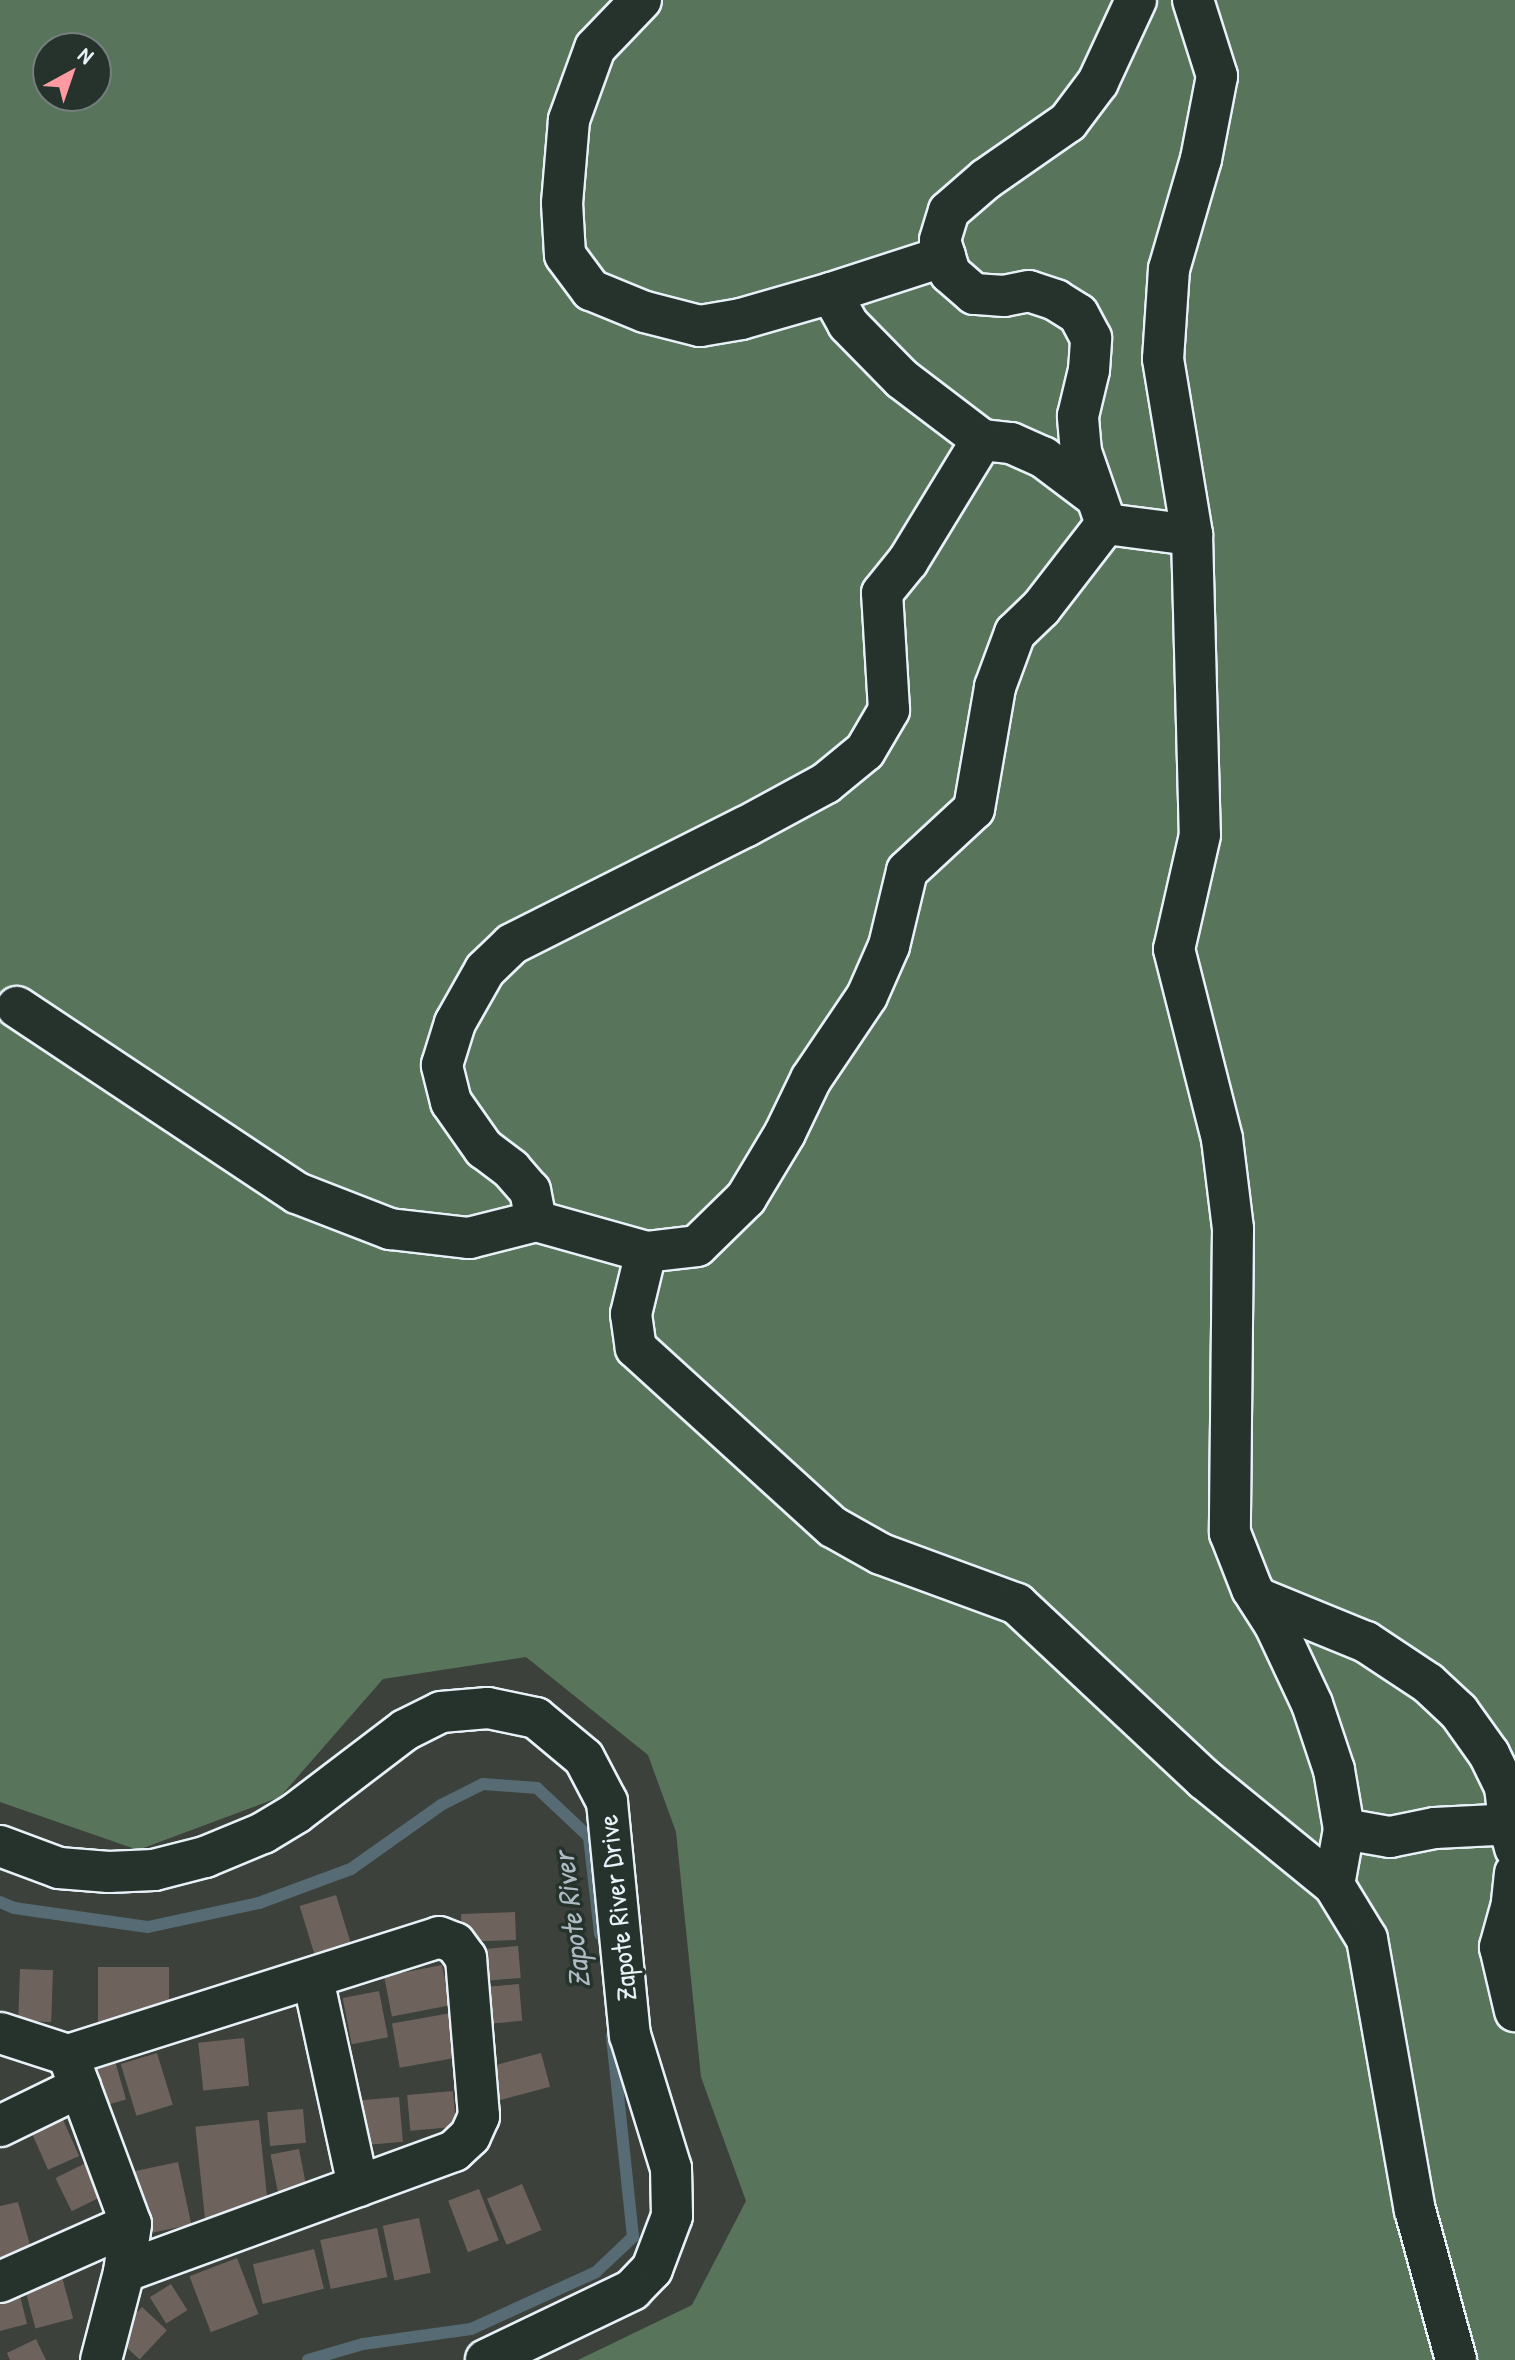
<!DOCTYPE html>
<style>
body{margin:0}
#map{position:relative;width:1515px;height:2360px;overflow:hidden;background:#3c413b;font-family:"Patrick Hand",sans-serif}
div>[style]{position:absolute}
.green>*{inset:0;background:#58755c}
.stream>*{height:12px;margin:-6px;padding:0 6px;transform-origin:6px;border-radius:6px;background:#566b73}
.building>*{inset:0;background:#6e625c;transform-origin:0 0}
.roads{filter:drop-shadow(2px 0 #e8f1f8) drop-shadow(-2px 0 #e8f1f8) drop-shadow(0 2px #e8f1f8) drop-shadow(0 -2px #e8f1f8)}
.minor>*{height:40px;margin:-20px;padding:0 20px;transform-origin:20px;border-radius:20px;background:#26332d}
span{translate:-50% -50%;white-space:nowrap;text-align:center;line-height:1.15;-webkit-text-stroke:7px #26332d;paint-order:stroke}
.street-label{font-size:28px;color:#e8f1f8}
.water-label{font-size:30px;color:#aebbc3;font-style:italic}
.north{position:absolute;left:32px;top:32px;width:80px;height:80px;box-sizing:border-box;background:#26332d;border:2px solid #747f7e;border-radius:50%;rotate:40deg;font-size:22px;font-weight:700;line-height:32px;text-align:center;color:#e8f1f8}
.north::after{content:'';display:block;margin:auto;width:28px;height:36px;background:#ff9aa2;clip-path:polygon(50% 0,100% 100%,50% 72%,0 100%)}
</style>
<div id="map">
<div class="green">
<i style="clip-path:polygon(evenodd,0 0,1515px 0,1515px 2360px,578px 2360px,692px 2305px,746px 2201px,701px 2077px,676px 1832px,648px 1755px,526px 1657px,383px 1679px,280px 1797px,138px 1850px,0 1802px,0 0,48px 48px,96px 48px,96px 96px,48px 96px,48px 48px)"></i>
</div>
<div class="stream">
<i style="left:0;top:1902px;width:15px;rotate:23deg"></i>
<i style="left:14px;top:1908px;width:135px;rotate:8.1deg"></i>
<i style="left:148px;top:1927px;width:114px;rotate:-12.2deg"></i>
<i style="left:259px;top:1903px;width:98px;rotate:-20.3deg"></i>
<i style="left:351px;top:1869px;width:110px;rotate:-35.4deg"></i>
<i style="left:441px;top:1805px;width:47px;rotate:-26.6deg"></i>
<i style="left:483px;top:1784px;width:54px;rotate:4.2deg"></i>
<i style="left:537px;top:1788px;width:71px;rotate:43.3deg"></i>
<i style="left:589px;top:1837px;width:98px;rotate:83.5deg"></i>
<i style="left:308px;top:2360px;width:57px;rotate:-16.2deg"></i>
<i style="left:363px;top:2344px;width:109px;rotate:-7.9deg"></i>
<i style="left:471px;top:2329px;width:137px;rotate:-24.5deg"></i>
<i style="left:596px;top:2272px;width:51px;rotate:-43.4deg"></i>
<i style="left:633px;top:2237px;width:202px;rotate:-96deg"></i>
</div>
<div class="building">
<i style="left:336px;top:1895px;width:63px;height:38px;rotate:73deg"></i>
<i style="left:515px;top:1912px;width:28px;height:54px;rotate:88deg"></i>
<i style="left:518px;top:1946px;width:32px;height:45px;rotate:85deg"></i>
<i style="left:442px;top:1965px;width:41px;height:59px;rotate:79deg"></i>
<i style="left:98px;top:1967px;width:71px;height:56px"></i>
<i style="left:20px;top:1969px;width:33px;height:52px;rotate:2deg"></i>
<i style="left:519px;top:1984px;width:37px;height:42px;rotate:85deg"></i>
<i style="left:379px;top:1991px;width:47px;height:37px;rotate:79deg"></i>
<i style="left:451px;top:2013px;width:45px;height:60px;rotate:80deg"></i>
<i style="left:244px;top:2038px;width:48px;height:46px;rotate:84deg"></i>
<i style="left:157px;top:2053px;width:54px;height:38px;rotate:73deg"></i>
<i style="left:541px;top:2053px;width:35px;height:57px;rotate:75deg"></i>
<i style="left:115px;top:2061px;width:40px;height:33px;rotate:74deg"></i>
<i style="left:453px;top:2091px;width:36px;height:46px;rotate:85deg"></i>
<i style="left:399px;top:2097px;width:45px;height:46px;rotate:85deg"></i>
<i style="left:303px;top:2109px;width:34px;height:36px;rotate:85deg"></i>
<i style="left:60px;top:2113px;width:47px;height:34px;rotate:66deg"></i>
<i style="left:259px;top:2120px;width:92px;height:64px;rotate:84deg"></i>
<i style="left:299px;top:2149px;width:41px;height:29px;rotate:79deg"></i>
<i style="left:178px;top:2162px;width:64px;height:47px;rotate:78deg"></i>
<i style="left:86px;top:2163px;width:37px;height:34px;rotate:64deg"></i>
<i style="left:522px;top:2184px;width:50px;height:38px;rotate:67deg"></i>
<i style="left:479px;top:2189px;width:55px;height:33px;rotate:69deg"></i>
<i style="clip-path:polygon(18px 2202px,33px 2256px,0 2264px,0 2206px)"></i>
<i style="left:419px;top:2218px;width:56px;height:37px;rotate:78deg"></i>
<i style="left:377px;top:2228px;width:50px;height:58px;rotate:78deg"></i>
<i style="left:314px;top:2249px;width:41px;height:63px;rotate:76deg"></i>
<i style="left:237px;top:2258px;width:60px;height:51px;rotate:69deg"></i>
<i style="left:61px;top:2273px;width:47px;height:39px;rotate:75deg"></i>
<i style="left:171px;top:2284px;width:31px;height:25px;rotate:58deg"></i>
<i style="clip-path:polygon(19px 2292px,27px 2324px,0 2331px,0 2297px)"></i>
<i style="left:142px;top:2307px;width:34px;height:40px;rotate:43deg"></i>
<i style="clip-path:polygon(36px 2339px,46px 2360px,10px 2360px,7px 2353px)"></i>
</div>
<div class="roads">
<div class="minor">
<i style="left:641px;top:0;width:66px;rotate:133.8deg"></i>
<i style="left:595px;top:48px;width:77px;rotate:109.9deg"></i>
<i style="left:569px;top:120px;width:83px;rotate:94.8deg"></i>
<i style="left:562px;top:203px;width:52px;rotate:86.7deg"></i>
<i style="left:565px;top:255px;width:44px;rotate:53.4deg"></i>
<i style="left:591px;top:290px;width:58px;rotate:22.2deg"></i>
<i style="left:645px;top:312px;width:57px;rotate:14.3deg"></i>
<i style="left:700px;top:326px;width:42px;rotate:-9.7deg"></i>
<i style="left:741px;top:319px;width:94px;rotate:-16.1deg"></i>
<i style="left:1193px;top:0;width:80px;rotate:72.5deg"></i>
<i style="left:1217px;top:76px;width:85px;rotate:100.9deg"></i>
<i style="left:1201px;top:159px;width:115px;rotate:106.2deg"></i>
<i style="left:1169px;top:269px;width:90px;rotate:93.8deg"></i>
<i style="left:1163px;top:359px;width:178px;rotate:80.6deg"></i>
<i style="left:1192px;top:535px;width:300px;rotate:88.5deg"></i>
<i style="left:1200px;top:835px;width:117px;rotate:102.8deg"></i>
<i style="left:1174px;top:949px;width:196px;rotate:75.8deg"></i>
<i style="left:1222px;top:1139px;width:91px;rotate:83deg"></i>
<i style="left:1233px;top:1229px;width:304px;rotate:90.6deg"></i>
<i style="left:1230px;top:1533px;width:60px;rotate:68.6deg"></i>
<i style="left:1252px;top:1589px;width:43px;rotate:57.4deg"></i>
<i style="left:1275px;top:1625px;width:87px;rotate:64.9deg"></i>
<i style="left:1312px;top:1704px;width:70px;rotate:71.6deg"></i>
<i style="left:1334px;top:1770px;width:60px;rotate:80.4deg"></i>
<i style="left:1344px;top:1829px;width:57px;rotate:100.1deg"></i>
<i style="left:945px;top:256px;width:120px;rotate:162deg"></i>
<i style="left:831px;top:293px;width:35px;rotate:61deg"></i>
<i style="left:848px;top:324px;width:77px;rotate:45.5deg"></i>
<i style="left:902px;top:379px;width:101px;rotate:37.3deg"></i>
<i style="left:982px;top:440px;width:29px;rotate:6deg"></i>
<i style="left:1011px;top:443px;width:35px;rotate:24deg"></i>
<i style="left:1043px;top:457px;width:66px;rotate:37deg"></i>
<i style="left:1106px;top:524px;width:76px;rotate:-109.1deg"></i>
<i style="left:1081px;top:452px;width:36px;rotate:-95deg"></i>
<i style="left:1078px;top:416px;width:47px;rotate:-76.6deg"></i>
<i style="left:1089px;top:370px;width:32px;rotate:-86deg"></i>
<i style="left:1091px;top:338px;width:27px;rotate:-118deg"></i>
<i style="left:1078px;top:314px;width:26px;rotate:-148deg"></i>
<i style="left:1056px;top:300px;width:28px;rotate:-162deg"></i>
<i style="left:1029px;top:291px;width:25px;rotate:169deg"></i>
<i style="left:1004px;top:296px;width:30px;rotate:-176deg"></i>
<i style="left:974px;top:294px;width:32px;rotate:-139deg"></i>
<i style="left:950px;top:273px;width:34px;rotate:-107deg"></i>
<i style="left:940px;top:240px;width:30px;rotate:-73deg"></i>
<i style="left:949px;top:211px;width:49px;rotate:-40.9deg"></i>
<i style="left:986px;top:179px;width:100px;rotate:-34.8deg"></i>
<i style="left:1068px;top:122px;width:50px;rotate:-53.1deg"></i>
<i style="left:1098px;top:82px;width:90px;rotate:-65.1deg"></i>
<i style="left:17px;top:1007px;width:336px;rotate:33.6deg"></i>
<i style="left:297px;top:1193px;width:100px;rotate:21.2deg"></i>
<i style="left:390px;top:1229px;width:80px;rotate:6.5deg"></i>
<i style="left:469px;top:1238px;width:69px;rotate:-14.2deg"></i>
<i style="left:536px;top:1221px;width:114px;rotate:15.7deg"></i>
<i style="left:646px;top:1252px;width:64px;rotate:103.6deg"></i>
<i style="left:631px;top:1314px;width:34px;rotate:82deg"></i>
<i style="left:636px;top:1348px;width:266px;rotate:42.3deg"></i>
<i style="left:833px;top:1527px;width:55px;rotate:29.4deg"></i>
<i style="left:881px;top:1554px;width:145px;rotate:20.2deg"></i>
<i style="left:1017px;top:1604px;width:256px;rotate:43.1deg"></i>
<i style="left:1204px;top:1779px;width:168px;rotate:39.2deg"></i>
<i style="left:1334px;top:1885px;width:63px;rotate:58.6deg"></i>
<i style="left:1367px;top:1939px;width:275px;rotate:80deg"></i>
<i style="left:1415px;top:2210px;width:156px;rotate:74.7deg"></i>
<i style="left:536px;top:1221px;width:31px;rotate:-101deg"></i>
<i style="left:530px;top:1191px;width:29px;rotate:-131deg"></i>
<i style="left:511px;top:1169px;width:34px;rotate:-143deg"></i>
<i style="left:484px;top:1149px;width:57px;rotate:-125.1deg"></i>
<i style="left:451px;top:1102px;width:38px;rotate:-104deg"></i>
<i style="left:442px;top:1065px;width:44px;rotate:-72.8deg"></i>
<i style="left:455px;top:1023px;width:61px;rotate:-60.5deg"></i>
<i style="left:485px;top:970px;width:37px;rotate:-44deg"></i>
<i style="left:512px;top:944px;width:261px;rotate:-26.7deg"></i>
<i style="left:745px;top:827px;width:92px;rotate:-28.5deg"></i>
<i style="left:826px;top:783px;width:50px;rotate:-39.4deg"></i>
<i style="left:865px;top:751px;width:48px;rotate:-59.7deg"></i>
<i style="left:889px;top:710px;width:117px;rotate:-93.4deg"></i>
<i style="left:882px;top:593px;width:41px;rotate:-50.9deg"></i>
<i style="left:908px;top:561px;width:142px;rotate:-58.6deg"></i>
<i style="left:646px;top:1252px;width:51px;rotate:-6.7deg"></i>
<i style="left:697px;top:1246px;width:69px;rotate:-44.4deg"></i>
<i style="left:746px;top:1198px;width:76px;rotate:-59deg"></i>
<i style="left:785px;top:1133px;width:60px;rotate:-64.3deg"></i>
<i style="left:811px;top:1079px;width:100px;rotate:-56deg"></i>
<i style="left:867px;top:996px;width:55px;rotate:-66.3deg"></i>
<i style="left:889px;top:946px;width:77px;rotate:-76.5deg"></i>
<i style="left:907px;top:871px;width:91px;rotate:-42.8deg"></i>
<i style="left:974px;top:809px;width:124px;rotate:-80.2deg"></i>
<i style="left:995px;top:687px;width:58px;rotate:-69.7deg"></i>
<i style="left:1015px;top:633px;width:36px;rotate:-44deg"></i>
<i style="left:1041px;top:608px;width:106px;rotate:-52.3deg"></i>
<i style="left:1106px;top:524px;width:87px;rotate:7.3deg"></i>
<i style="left:1258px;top:1598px;width:117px;rotate:22.2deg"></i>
<i style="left:1366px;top:1642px;width:74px;rotate:33.5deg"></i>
<i style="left:1428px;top:1683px;width:42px;rotate:43.1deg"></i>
<i style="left:1459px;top:1712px;width:52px;rotate:54.5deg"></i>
<i style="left:1489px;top:1754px;width:37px;rotate:64deg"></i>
<i style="left:1505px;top:1787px;width:42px;rotate:83.2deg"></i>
<i style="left:1344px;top:1829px;width:47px;rotate:9.9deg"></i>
<i style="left:1390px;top:1837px;width:46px;rotate:-11.3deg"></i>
<i style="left:1435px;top:1828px;width:60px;rotate:-2.9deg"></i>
<i style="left:1495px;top:1825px;width:16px;rotate:15deg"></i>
<i style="left:1510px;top:1829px;width:20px;rotate:75deg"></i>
<i style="left:0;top:1846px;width:63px;rotate:20.4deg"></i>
<i style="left:59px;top:1868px;width:50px;rotate:4.6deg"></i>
<i style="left:109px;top:1872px;width:45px;rotate:-2.5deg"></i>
<i style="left:154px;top:1870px;width:53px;rotate:-14.3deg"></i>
<i style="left:205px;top:1857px;width:63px;rotate:-22.5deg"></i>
<i style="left:263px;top:1833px;width:39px;rotate:-31deg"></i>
<i style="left:296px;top:1813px;width:137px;rotate:-37.3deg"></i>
<i style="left:405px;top:1730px;width:40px;rotate:-26.6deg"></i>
<i style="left:441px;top:1712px;width:47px;rotate:-4.9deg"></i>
<i style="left:488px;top:1708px;width:49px;rotate:11.8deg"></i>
<i style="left:536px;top:1718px;width:62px;rotate:39.8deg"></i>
<i style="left:584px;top:1758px;width:50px;rotate:62.4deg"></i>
<i style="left:607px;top:1802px;width:234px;rotate:84.4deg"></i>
<i style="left:630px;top:2035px;width:139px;rotate:72.9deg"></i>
<i style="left:671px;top:2168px;width:48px;rotate:88.8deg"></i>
<i style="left:672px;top:2216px;width:57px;rotate:110.7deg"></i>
<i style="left:652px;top:2269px;width:29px;rotate:134deg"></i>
<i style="left:632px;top:2290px;width:162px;rotate:154.4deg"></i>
<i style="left:1515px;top:1873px;width:31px;rotate:96deg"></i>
<i style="left:1512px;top:1904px;width:45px;rotate:105.6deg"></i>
<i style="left:1500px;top:1947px;width:66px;rotate:76.8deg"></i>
<i style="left:313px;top:1979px;width:212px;rotate:77.7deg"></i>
<i style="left:0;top:2033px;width:71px;rotate:17.9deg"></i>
<i style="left:68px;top:2055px;width:180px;rotate:69.6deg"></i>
<i style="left:131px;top:2224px;width:49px;rotate:98.3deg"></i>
<i style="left:124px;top:2272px;width:91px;rotate:104.6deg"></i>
<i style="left:68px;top:2055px;width:389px;rotate:-17.6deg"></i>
<i style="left:439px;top:1937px;width:17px;rotate:21deg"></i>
<i style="left:455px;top:1943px;width:19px;rotate:54deg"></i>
<i style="left:466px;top:1958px;width:159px;rotate:85.3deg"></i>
<i style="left:479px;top:2116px;width:22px;rotate:114deg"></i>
<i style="left:470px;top:2136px;width:22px;rotate:137deg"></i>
<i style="left:454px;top:2151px;width:351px;rotate:159.9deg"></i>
<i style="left:0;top:2126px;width:89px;rotate:-26deg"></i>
<i style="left:0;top:2282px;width:143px;rotate:-23.9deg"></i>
</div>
</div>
<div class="street-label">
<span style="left:617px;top:1908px;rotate:-96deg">Zapote River Drive</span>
</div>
<div class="water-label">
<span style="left:571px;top:1920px;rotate:-97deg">Zapote River</span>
</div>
<div class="north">N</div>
</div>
